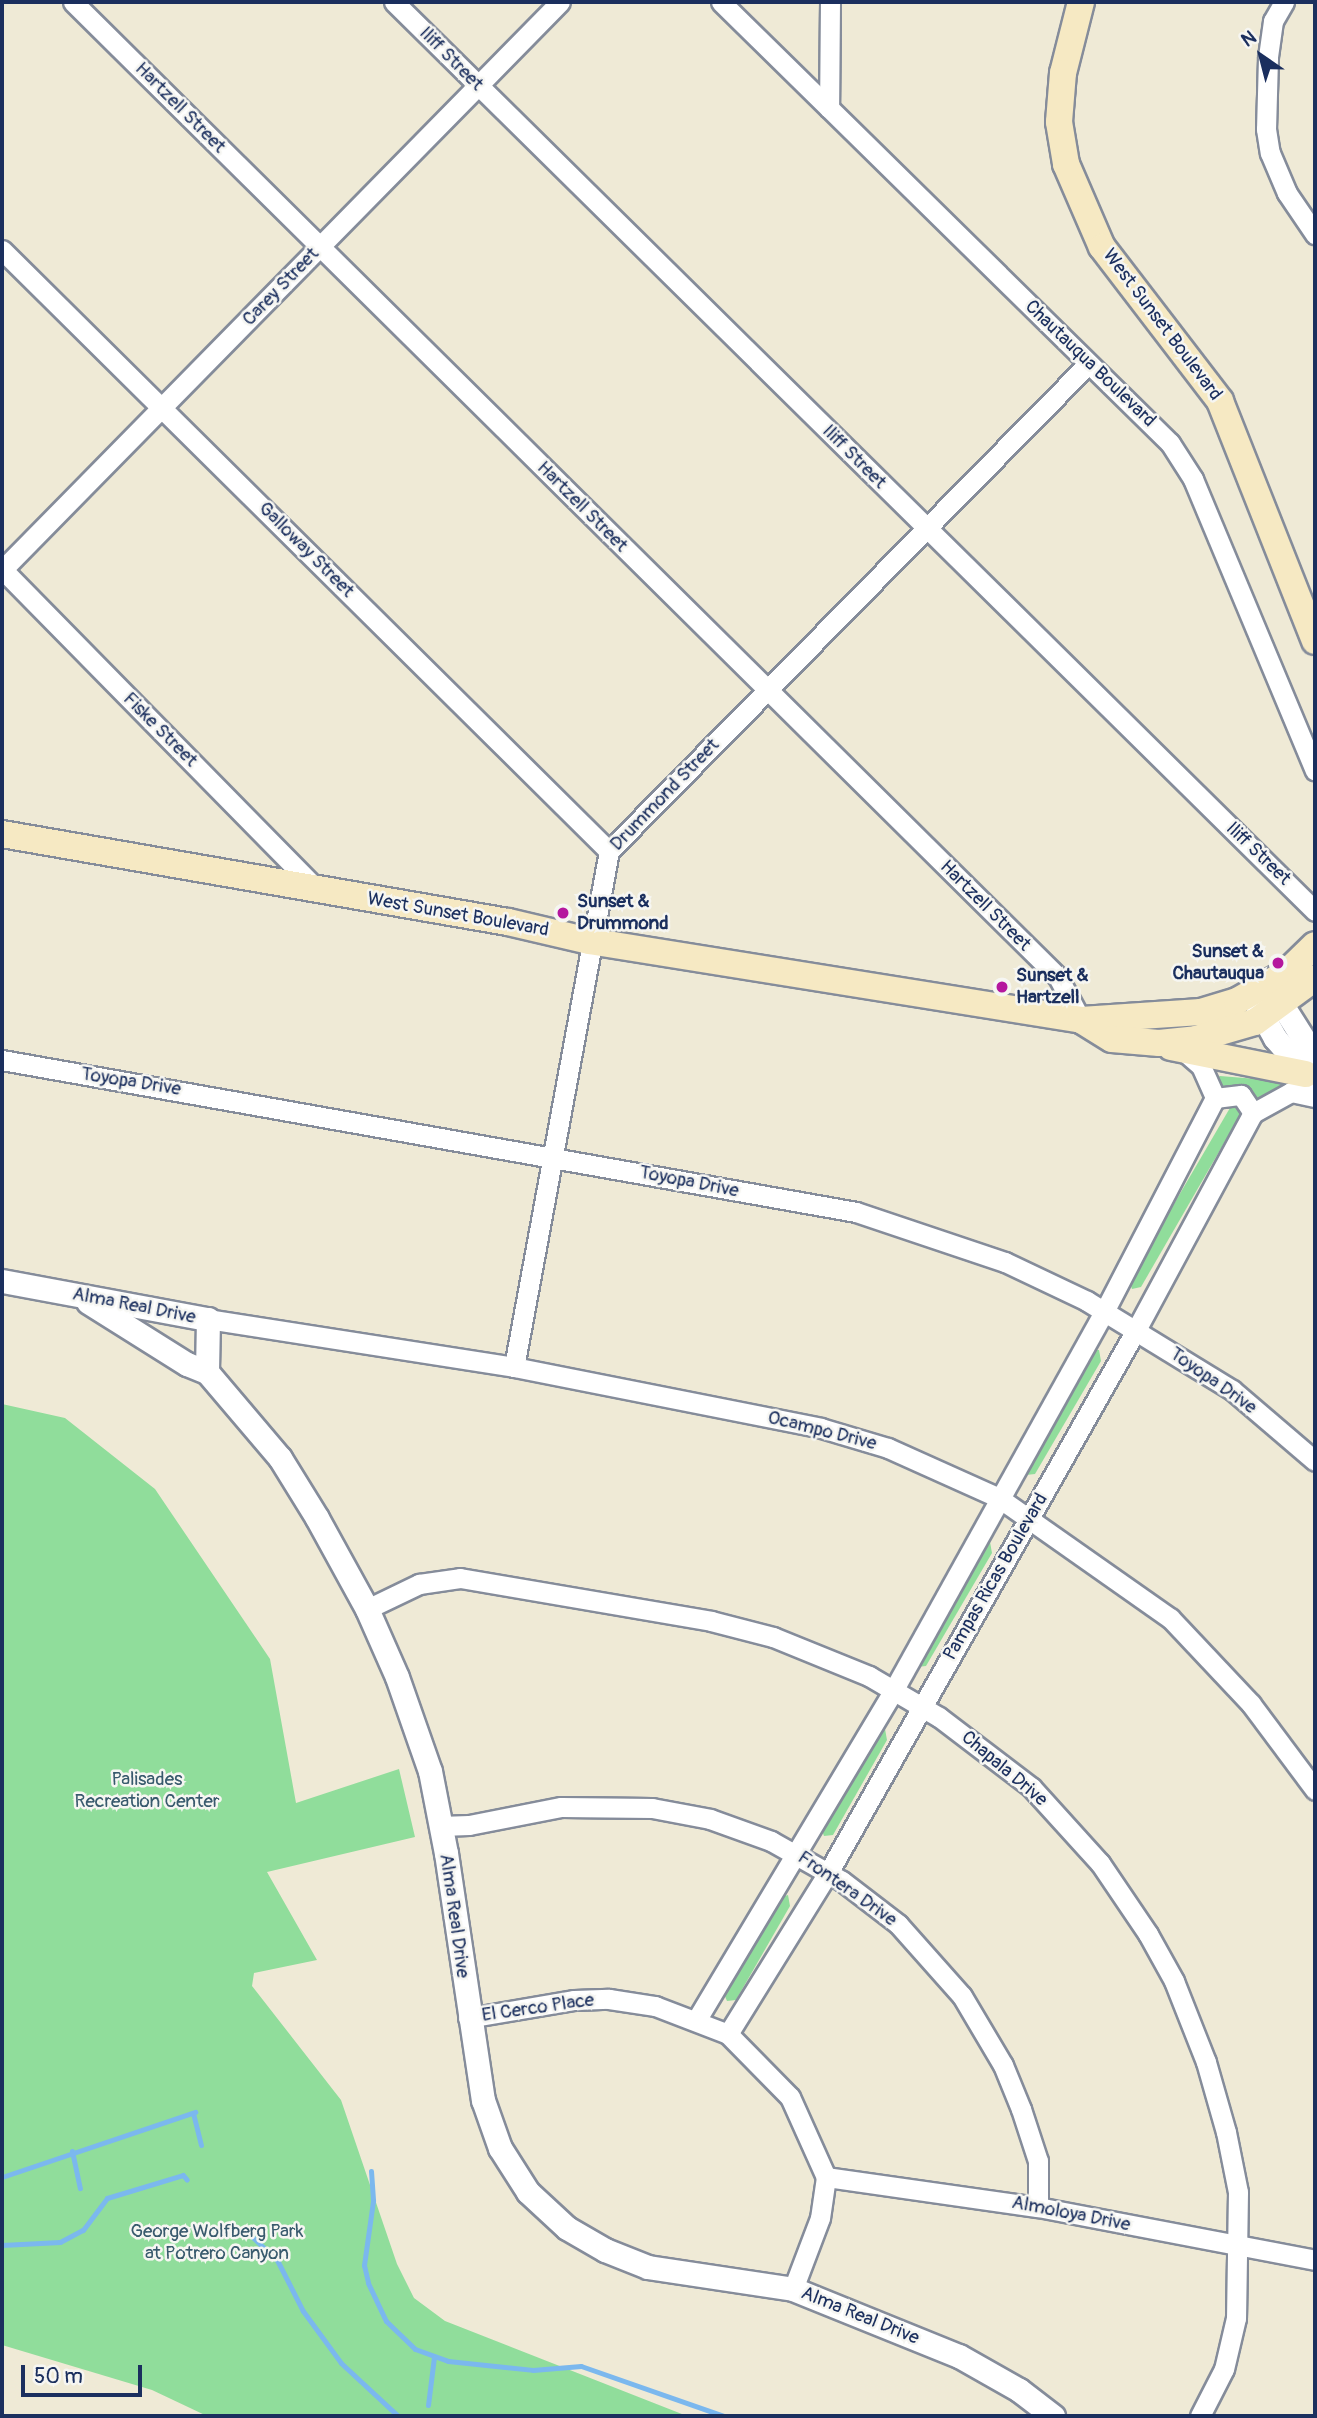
<!DOCTYPE html>
<style>
body{margin:0}
#map{position:relative;width:1317px;height:2418px;overflow:hidden;background:#efead6;font-family:Pangolin,sans-serif}
div>[style]{position:absolute}
.green>*{inset:0;background:#90dd9b}
.stream>*{height:5px;margin:-2.5px;padding:0 2.5px;transform-origin:2.5px;border-radius:2.5px;background:#7bb8ee}
.roads{filter:drop-shadow(2px 0 #858c9a) drop-shadow(-2px 0 #858c9a) drop-shadow(0 2px #858c9a) drop-shadow(0 -2px #858c9a)}
.minor>*{height:19px;margin:-9.5px;padding:0 9.5px;transform-origin:9.5px;border-radius:9.5px;background:#fff}
.tertiary>*{height:23px;margin:-11.5px;padding:0 11.5px;transform-origin:11.5px;border-radius:11.5px;background:#fff}
.secondary>*{height:26px;margin:-13px;padding:0 13px;transform-origin:13px;border-radius:13px;background:#f6e9c3}
.dots>*{width:19px;height:19px;translate:-50% -50%;box-sizing:border-box;border:4px solid #f6f6f2;border-radius:50%}
span{translate:-50% -50%;white-space:nowrap;text-align:center;line-height:1.15;-webkit-text-stroke:5px #f6f6f2;paint-order:stroke}
.street-label{font-size:19px;color:#1b2f5e}
.poi-label{font-size:19px;color:#1b2f5e;font-weight:700}
.left{translate:0 -50%;text-align:left}
.right{translate:-100% -50%;text-align:right}
.park-label{font-size:19px;color:#385a6d}
.frame{position:absolute;inset:0;border:4px solid #1b2f5e;pointer-events:none}
.north{position:absolute;left:1226px;top:21px;width:70px;height:70px;-webkit-text-stroke:5px #f6f6f2;paint-order:stroke;rotate:325deg;font-size:19px;font-weight:700;line-height:28px;text-align:center;color:#1b2f5e}
.north::after{content:'';display:block;margin:auto;width:24px;height:32px;background:#1b2f5e;clip-path:polygon(50% 0,100% 100%,50% 72%,0 100%)}
.scale{position:absolute;left:21px;top:2365px;width:121px;height:32px;box-sizing:border-box;border:4px solid #1b2f5e;border-top:0;padding-left:9px;font-size:21px;line-height:24px;white-space:nowrap;color:#1b2f5e;-webkit-text-stroke:5px #f6f6f2;paint-order:stroke}
</style>
<div id="map">
<div class="green">
<i style="clip-path:polygon(1220px 1076px,1280px 1081px,1282px 1086px,1258px 1102px,1237px 1086px,1217px 1089px,1213px 1080px)"></i>
<i style="clip-path:polygon(1234px 1101px,1242px 1112px,1141px 1287px,1132px 1289px,1129px 1281px)"></i>
<i style="clip-path:polygon(1093px 1350px,1099px 1350px,1101px 1361px,1035px 1474px,1026px 1475px,1023px 1471px)"></i>
<i style="clip-path:polygon(2px 1404px,65px 1418px,155px 1489px,270px 1659px,296px 1803px,399px 1769px,415px 1837px,267px 1872px,317px 1960px,254px 1973px,252px 1986px,341px 2100px,397px 2264px,414px 2298px,445px 2321px,687px 2416px,207px 2416px,152px 2390px,2px 2345px)"></i>
<i style="clip-path:polygon(984px 1542px,990px 1542px,992px 1553px,926px 1666px,917px 1667px)"></i>
<i style="clip-path:polygon(880px 1729px,885px 1729px,887px 1740px,833px 1835px,824px 1836px,821px 1828px)"></i>
<i style="clip-path:polygon(788px 1895px,790px 1906px,736px 2000px,727px 2001px,724px 1994px,778px 1898px)"></i>
</div>
<div class="stream">
<i style="left:193px;top:2113px;width:33px;rotate:76deg"></i>
<i style="left:72px;top:2151px;width:38px;rotate:78deg"></i>
<i style="left:371px;top:2171px;width:30px;rotate:86deg"></i>
<i style="left:373px;top:2201px;width:65px;rotate:98deg"></i>
<i style="left:364px;top:2265px;width:18px;rotate:77deg"></i>
<i style="left:368px;top:2283px;width:42px;rotate:64.7deg"></i>
<i style="left:386px;top:2321px;width:40px;rotate:44deg"></i>
<i style="left:415px;top:2349px;width:35px;rotate:20deg"></i>
<i style="left:448px;top:2361px;width:85px;rotate:6deg"></i>
<i style="left:533px;top:2370px;width:48px;rotate:-4.8deg"></i>
<i style="left:581px;top:2366px;width:151px;rotate:19.3deg"></i>
<i style="left:2px;top:2177px;width:204px;rotate:-18.6deg"></i>
<i style="left:247px;top:2232px;width:41px;rotate:43deg"></i>
<i style="left:277px;top:2260px;width:57px;rotate:63deg"></i>
<i style="left:303px;top:2311px;width:64px;rotate:53.8deg"></i>
<i style="left:341px;top:2363px;width:78px;rotate:42.9deg"></i>
<i style="left:2px;top:2245px;width:58px;rotate:-3deg"></i>
<i style="left:60px;top:2242px;width:26px;rotate:-28deg"></i>
<i style="left:83px;top:2230px;width:40px;rotate:-53deg"></i>
<i style="left:107px;top:2198px;width:79px;rotate:-16.8deg"></i>
<i style="left:183px;top:2175px;width:6px;rotate:51deg"></i>
<i style="left:428px;top:2405px;width:48px;rotate:-82.9deg"></i>
</div>
<div class="roads">
<div class="minor">
<i style="left:73px;top:2px;width:1386px;rotate:44.71deg"></i>
<i style="left:1058px;top:977px;width:49px;rotate:61.9deg"></i>
<i style="left:394px;top:2px;width:1294px;rotate:44.62deg"></i>
<i style="left:721px;top:2px;width:151px;rotate:44.5deg"></i>
<i style="left:830px;top:2px;width:106px;rotate:90.5deg"></i>
<i style="left:829px;top:108px;width:478px;rotate:44.5deg"></i>
<i style="left:1170px;top:443px;width:43px;rotate:57.4deg"></i>
<i style="left:1193px;top:479px;width:316px;rotate:67.3deg"></i>
<i style="left:1284px;top:2px;width:22px;rotate:120deg"></i>
<i style="left:1273px;top:21px;width:37px;rotate:98deg"></i>
<i style="left:1268px;top:58px;width:71px;rotate:91.6deg"></i>
<i style="left:1266px;top:129px;width:24px;rotate:81deg"></i>
<i style="left:1270px;top:153px;width:43px;rotate:67deg"></i>
<i style="left:1287px;top:193px;width:50px;rotate:55.7deg"></i>
<i style="left:2px;top:250px;width:854px;rotate:44.72deg"></i>
<i style="left:2px;top:569px;width:450px;rotate:45.5deg"></i>
<i style="left:2px;top:570px;width:796px;rotate:-45.51deg"></i>
<i style="left:1185px;top:1052px;width:21px;rotate:41deg"></i>
<i style="left:1201px;top:1066px;width:35px;rotate:66deg"></i>
<i style="left:2px;top:1060px;width:867px;rotate:10.09deg"></i>
<i style="left:856px;top:1212px;width:157px;rotate:18.6deg"></i>
<i style="left:1005px;top:1262px;width:91px;rotate:25.4deg"></i>
<i style="left:1087px;top:1301px;width:170px;rotate:31.5deg"></i>
<i style="left:1232px;top:1390px;width:109px;rotate:40.5deg"></i>
<i style="left:208px;top:1319px;width:310px;rotate:8.9deg"></i>
<i style="left:514px;top:1367px;width:313px;rotate:11.2deg"></i>
<i style="left:821px;top:1428px;width:70px;rotate:16.6deg"></i>
<i style="left:888px;top:1448px;width:122px;rotate:24.2deg"></i>
<i style="left:999px;top:1498px;width:209px;rotate:35.1deg"></i>
<i style="left:1170px;top:1618px;width:118px;rotate:46.7deg"></i>
<i style="left:1251px;top:1704px;width:107px;rotate:53.3deg"></i>
<i style="left:514px;top:1367px;width:525px;rotate:-79.57deg"></i>
<i style="left:609px;top:851px;width:683px;rotate:-45.47deg"></i>
<i style="left:367px;top:1609px;width:58px;rotate:-25.7deg"></i>
<i style="left:419px;top:1584px;width:41px;rotate:-8.3deg"></i>
<i style="left:460px;top:1578px;width:255px;rotate:9.7deg"></i>
<i style="left:711px;top:1621px;width:64px;rotate:14.5deg"></i>
<i style="left:773px;top:1637px;width:104px;rotate:22.1deg"></i>
<i style="left:869px;top:1676px;width:81px;rotate:30.4deg"></i>
<i style="left:939px;top:1717px;width:116px;rotate:37.3deg"></i>
<i style="left:1031px;top:1787px;width:103px;rotate:47.8deg"></i>
<i style="left:1100px;top:1863px;width:86px;rotate:55.9deg"></i>
<i style="left:1148px;top:1934px;width:54px;rotate:61deg"></i>
<i style="left:1174px;top:1981px;width:87px;rotate:68.4deg"></i>
<i style="left:1206px;top:2062px;width:73px;rotate:74.1deg"></i>
<i style="left:1226px;top:2132px;width:61px;rotate:78.7deg"></i>
<i style="left:1238px;top:2192px;width:126px;rotate:90.9deg"></i>
<i style="left:1236px;top:2318px;width:52px;rotate:103.2deg"></i>
<i style="left:1224px;top:2369px;width:53px;rotate:117.1deg"></i>
<i style="left:440px;top:1826px;width:29px;rotate:-2deg"></i>
<i style="left:469px;top:1825px;width:94px;rotate:-11.1deg"></i>
<i style="left:561px;top:1807px;width:91px;rotate:0.6deg"></i>
<i style="left:652px;top:1808px;width:59px;rotate:10.7deg"></i>
<i style="left:710px;top:1819px;width:65px;rotate:19.8deg"></i>
<i style="left:771px;top:1841px;width:81px;rotate:29.4deg"></i>
<i style="left:842px;top:1881px;width:71px;rotate:37.5deg"></i>
<i style="left:898px;top:1924px;width:96px;rotate:48.4deg"></i>
<i style="left:962px;top:1996px;width:80px;rotate:59.3deg"></i>
<i style="left:1003px;top:2065px;width:48px;rotate:67.8deg"></i>
<i style="left:1021px;top:2109px;width:55px;rotate:71.9deg"></i>
<i style="left:1038px;top:2161px;width:46px;rotate:90deg"></i>
<i style="left:468px;top:2018px;width:108px;rotate:-9.6deg"></i>
<i style="left:574px;top:2000px;width:35px;rotate:-2deg"></i>
<i style="left:609px;top:1999px;width:47px;rotate:8.7deg"></i>
<i style="left:655px;top:2006px;width:78px;rotate:21deg"></i>
<i style="left:728px;top:2034px;width:88px;rotate:45.5deg"></i>
<i style="left:790px;top:2097px;width:88px;rotate:65.8deg"></i>
<i style="left:826px;top:2177px;width:41px;rotate:98.3deg"></i>
<i style="left:820px;top:2218px;width:76px;rotate:110.8deg"></i>
<i style="left:697px;top:2019px;width:382px;rotate:-59.1deg"></i>
<i style="left:893px;top:1691px;width:436px;rotate:-60.9deg"></i>
<i style="left:1105px;top:1310px;width:239px;rotate:-62.6deg"></i>
<i style="left:1215px;top:1098px;width:26px;rotate:-7deg"></i>
<i style="left:1241px;top:1095px;width:22px;rotate:56deg"></i>
<i style="left:728px;top:2034px;width:190px;rotate:-58.2deg"></i>
<i style="left:828px;top:1873px;width:624px;rotate:-60.44deg"></i>
<i style="left:1136px;top:1330px;width:247px;rotate:-61.7deg"></i>
<i style="left:1253px;top:1113px;width:43px;rotate:-28.9deg"></i>
<i style="left:1291px;top:1092px;width:25px;rotate:12deg"></i>
<i style="left:826px;top:2177px;width:214px;rotate:8.1deg"></i>
<i style="left:1038px;top:2207px;width:282px;rotate:10.8deg"></i>
</div>
<div class="tertiary">
<i style="left:1272px;top:989px;width:80px;rotate:57.7deg"></i>
<i style="left:1254px;top:1000px;width:43px;rotate:61.1deg"></i>
<i style="left:1275px;top:1038px;width:61px;rotate:49deg"></i>
<i style="left:2px;top:1281px;width:209px;rotate:10.5deg"></i>
<i style="left:208px;top:1319px;width:53px;rotate:91.1deg"></i>
<i style="left:207px;top:1372px;width:113px;rotate:49.7deg"></i>
<i style="left:280px;top:1458px;width:70px;rotate:58.3deg"></i>
<i style="left:317px;top:1518px;width:104px;rotate:61.2deg"></i>
<i style="left:367px;top:1609px;width:74px;rotate:66.2deg"></i>
<i style="left:397px;top:1677px;width:100px;rotate:70.7deg"></i>
<i style="left:430px;top:1771px;width:84px;rotate:79deg"></i>
<i style="left:446px;top:1853px;width:250px;rotate:81.5deg"></i>
<i style="left:483px;top:2100px;width:51px;rotate:70.5deg"></i>
<i style="left:500px;top:2148px;width:52px;rotate:57.5deg"></i>
<i style="left:528px;top:2192px;width:53px;rotate:42.7deg"></i>
<i style="left:567px;top:2228px;width:44px;rotate:30.1deg"></i>
<i style="left:605px;top:2250px;width:46px;rotate:21.6deg"></i>
<i style="left:648px;top:2267px;width:147px;rotate:8.6deg"></i>
<i style="left:793px;top:2289px;width:179px;rotate:22deg"></i>
<i style="left:959px;top:2356px;width:69px;rotate:29.5deg"></i>
<i style="left:1019px;top:2390px;width:43px;rotate:37.4deg"></i>
<i style="left:88px;top:1302px;width:117px;rotate:32.1deg"></i>
<i style="left:187px;top:1364px;width:22px;rotate:22deg"></i>
</div>
<div class="secondary">
<i style="left:1081px;top:2px;width:73px;rotate:104.2deg"></i>
<i style="left:1063px;top:73px;width:49px;rotate:94.7deg"></i>
<i style="left:1059px;top:122px;width:43px;rotate:80.5deg"></i>
<i style="left:1066px;top:164px;width:90px;rotate:66.6deg"></i>
<i style="left:1102px;top:247px;width:194px;rotate:52.5deg"></i>
<i style="left:1220px;top:401px;width:258px;rotate:68.4deg"></i>
<i style="left:2px;top:834px;width:514px;rotate:9.87deg"></i>
<i style="left:508px;top:922px;width:83px;rotate:13.2deg"></i>
<i style="left:589px;top:941px;width:498px;rotate:9.1deg"></i>
<i style="left:1081px;top:1020px;width:120px;rotate:-3.8deg"></i>
<i style="left:1201px;top:1012px;width:38px;rotate:-17deg"></i>
<i style="left:1237px;top:1001px;width:56px;rotate:-29.7deg"></i>
<i style="left:1286px;top:973px;width:40px;rotate:-44deg"></i>
<i style="left:1081px;top:1020px;width:36px;rotate:32deg"></i>
<i style="left:1112px;top:1039px;width:47px;rotate:4.9deg"></i>
<i style="left:1159px;top:1043px;width:37px;rotate:-6deg"></i>
<i style="left:1196px;top:1039px;width:61px;rotate:-16.1deg"></i>
<i style="left:1255px;top:1022px;width:74px;rotate:-36.3deg"></i>
<i style="left:1171px;top:1047px;width:137px;rotate:11.4deg"></i>
</div>
</div>
<div class="dots">
<i style="left:563px;top:913px;background:#b5179e"></i>
<i style="left:1278px;top:963px;background:#b5179e"></i>
<i style="left:1002px;top:987px;background:#b5179e"></i>
</div>
<div class="street-label">
<span style="left:451px;top:59px;rotate:45deg">Iliff Street</span>
<span style="left:180px;top:108px;rotate:45deg">Hartzell Street</span>
<span style="left:281px;top:287px;rotate:-46deg">Carey Street</span>
<span style="left:1162px;top:325px;rotate:53deg">West Sunset Boulevard</span>
<span style="left:1090px;top:364px;rotate:44deg">Chautauqua Boulevard</span>
<span style="left:854px;top:457px;rotate:45deg">Iliff Street</span>
<span style="left:582px;top:507px;rotate:45deg">Hartzell Street</span>
<span style="left:306px;top:550px;rotate:45deg">Galloway Street</span>
<span style="left:160px;top:730px;rotate:45deg">Fiske Street</span>
<span style="left:665px;top:795px;rotate:-46deg">Drummond Street</span>
<span style="left:1258px;top:854px;rotate:44deg">Iliff Street</span>
<span style="left:985px;top:906px;rotate:45deg">Hartzell Street</span>
<span style="left:458px;top:915px;rotate:10deg">West Sunset Boulevard</span>
<span style="left:131px;top:1082px;rotate:9deg">Toyopa Drive</span>
<span style="left:689px;top:1182px;rotate:11deg">Toyopa Drive</span>
<span style="left:134px;top:1306px;rotate:11deg">Alma Real Drive</span>
<span style="left:1213px;top:1381px;rotate:35deg">Toyopa Drive</span>
<span style="left:822px;top:1431px;rotate:14deg">Ocampo Drive</span>
<span style="left:996px;top:1577px;rotate:-60deg">Pampas Ricas Boulevard</span>
<span style="left:1004px;top:1769px;rotate:40deg">Chapala Drive</span>
<span style="left:847px;top:1889px;rotate:35deg">Frontera Drive</span>
<span style="left:454px;top:1916px;rotate:82deg">Alma Real Drive</span>
<span style="left:538px;top:2008px;rotate:-8deg">El Cerco Place</span>
<span style="left:1071px;top:2214px;rotate:11deg">Almoloya Drive</span>
<span style="left:860px;top:2316px;rotate:22deg">Alma Real Drive</span>
</div>
<div class="poi-label">
<span class="left" style="left:577px;top:913px">Sunset &amp;<br>Drummond</span>
<span class="right" style="left:1264px;top:963px">Sunset &amp;<br>Chautauqua</span>
<span class="left" style="left:1016px;top:987px">Sunset &amp;<br>Hartzell</span>
</div>
<div class="park-label">
<span style="left:147px;top:1791px">Palisades<br>Recreation Center</span>
<span style="left:217px;top:2243px">George Wolfberg Park<br>at Potrero Canyon</span>
</div>
<div class="frame"></div>
<div class="north">N</div>
<div class="scale">50 m</div>
</div>
